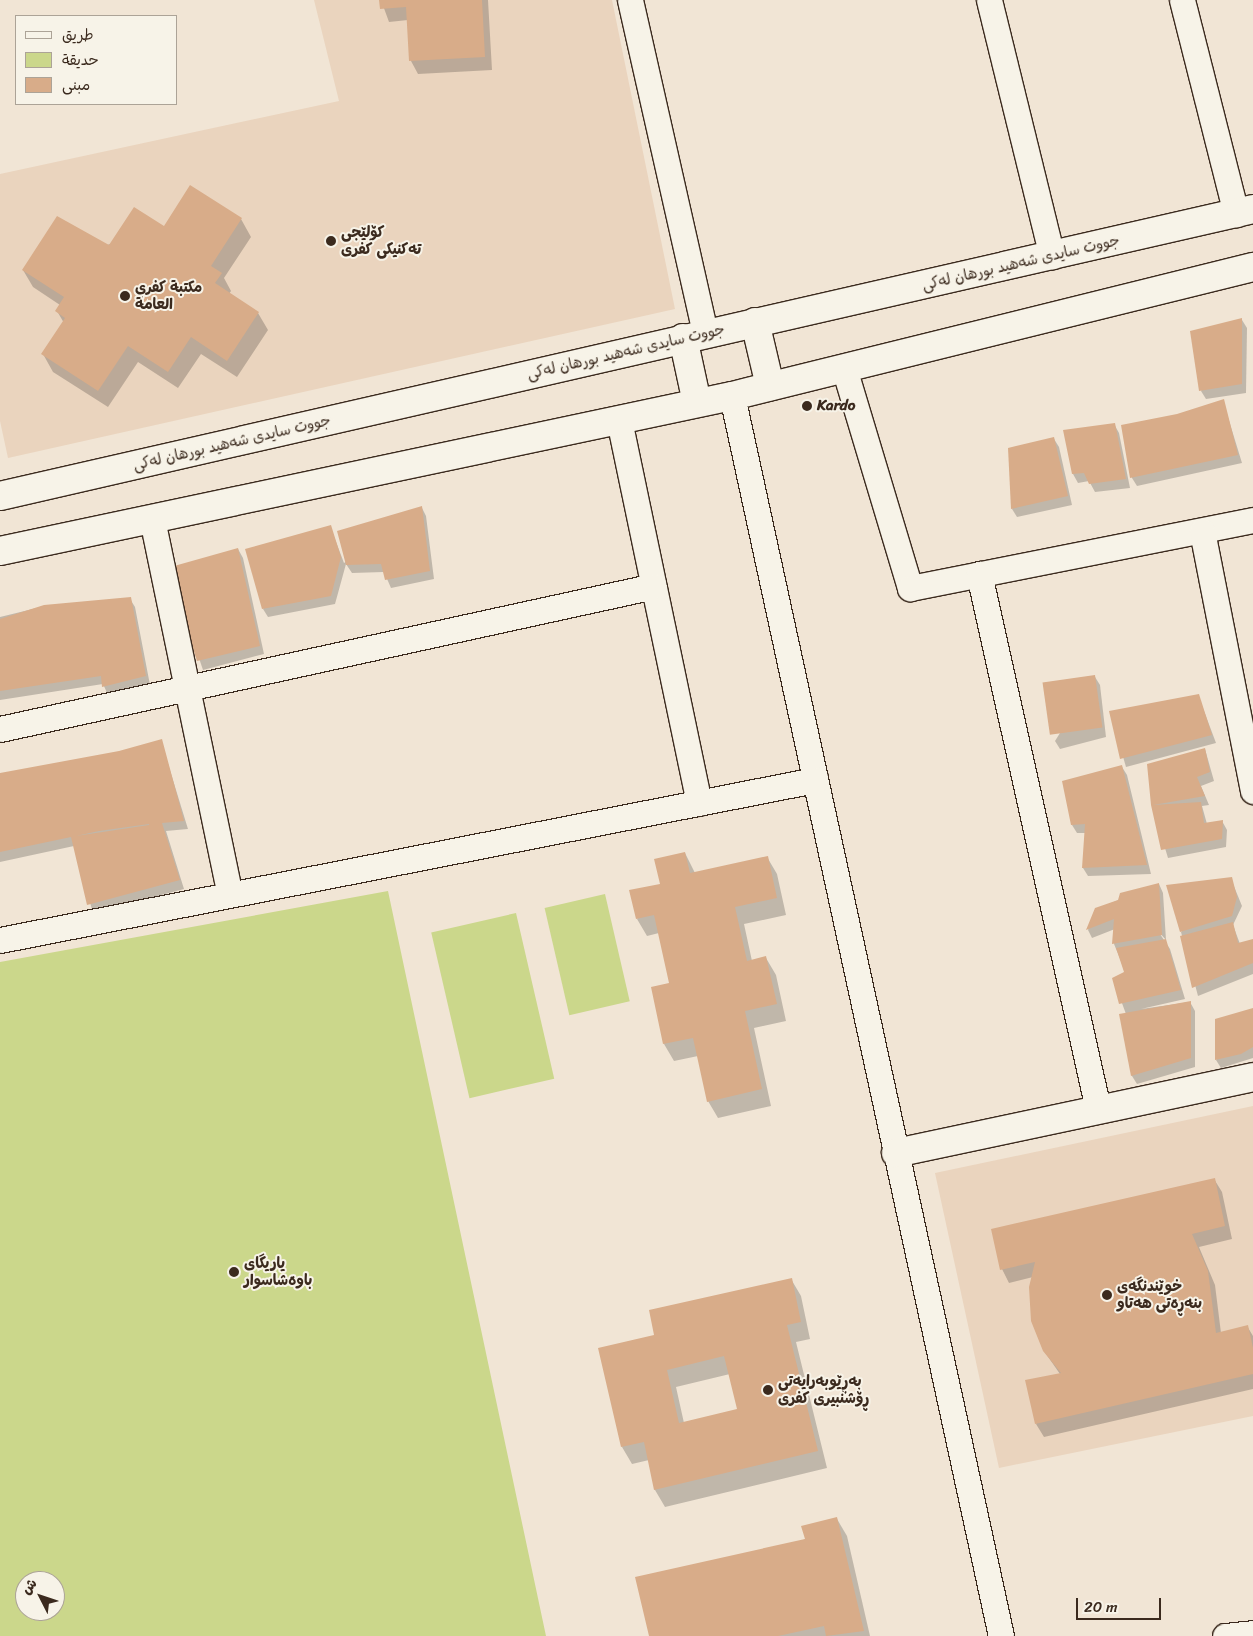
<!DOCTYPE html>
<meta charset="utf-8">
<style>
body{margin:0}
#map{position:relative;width:1253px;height:1636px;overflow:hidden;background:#f1e5d5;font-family:Sriracha,"Playpen Sans Arabic",sans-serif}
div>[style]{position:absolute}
.built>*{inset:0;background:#ead4be}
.green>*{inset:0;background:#cbd78b;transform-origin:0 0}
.shadow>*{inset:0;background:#0003}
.building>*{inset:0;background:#d8ac89;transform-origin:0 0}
.roads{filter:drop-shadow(1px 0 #3b2a1e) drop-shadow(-1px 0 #3b2a1e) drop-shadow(0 1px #3b2a1e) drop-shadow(0 -1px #3b2a1e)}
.street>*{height:25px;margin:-12.5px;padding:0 12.5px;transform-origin:12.5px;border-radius:12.5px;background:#f7f3e8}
.secondary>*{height:28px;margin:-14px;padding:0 14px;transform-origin:14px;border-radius:14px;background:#f7f3e8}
.dots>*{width:14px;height:14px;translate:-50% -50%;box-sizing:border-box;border:2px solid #f7f3e8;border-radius:50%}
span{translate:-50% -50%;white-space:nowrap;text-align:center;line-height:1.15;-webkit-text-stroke:4px #f7f3e8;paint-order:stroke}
.poi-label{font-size:15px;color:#3b2a1e;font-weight:700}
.left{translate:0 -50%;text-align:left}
.street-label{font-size:15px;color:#3b2a1e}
.legend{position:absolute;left:15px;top:15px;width:162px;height:90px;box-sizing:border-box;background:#f7f3e8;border:1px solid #aca397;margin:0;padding:6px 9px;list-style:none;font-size:15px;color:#3b2a1e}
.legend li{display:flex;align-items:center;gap:10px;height:25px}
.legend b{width:25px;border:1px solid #aca397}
.north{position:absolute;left:15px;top:1571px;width:50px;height:50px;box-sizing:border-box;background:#f7f3e8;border:1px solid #aca397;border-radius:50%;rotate:311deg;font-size:14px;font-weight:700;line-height:20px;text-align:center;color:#3b2a1e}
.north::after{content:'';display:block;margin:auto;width:18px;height:22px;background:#3b2a1e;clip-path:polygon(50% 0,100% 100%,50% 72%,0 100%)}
.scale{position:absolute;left:1076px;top:1598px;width:85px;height:22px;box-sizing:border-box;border:2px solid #3b2a1e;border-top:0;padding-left:6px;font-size:15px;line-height:18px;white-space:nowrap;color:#3b2a1e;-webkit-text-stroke:4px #f7f3e8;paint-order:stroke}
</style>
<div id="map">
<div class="built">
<i style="clip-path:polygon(314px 0,612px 0,675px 309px,8px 458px,0 421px,0 174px,339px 101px)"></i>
<i style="clip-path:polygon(1253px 1106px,1253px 1416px,999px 1468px,935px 1173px)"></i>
</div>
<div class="green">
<i style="clip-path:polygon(evenodd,388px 891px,546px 1636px,0 1636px,0 962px,388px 891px,25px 1581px,55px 1581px,55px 1611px,25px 1611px,25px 1581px)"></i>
<i style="left:605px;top:894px;width:110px;height:62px;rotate:77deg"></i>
<i style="left:516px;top:913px;width:170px;height:87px;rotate:77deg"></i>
</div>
<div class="shadow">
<i style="clip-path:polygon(381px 0,488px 0,492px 70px,418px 74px,411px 61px,408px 20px,389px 22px)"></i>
<i style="clip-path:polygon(241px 219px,251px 237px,224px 278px,231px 291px,229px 294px,258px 313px,268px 330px,237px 377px,201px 354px,178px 388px,138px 362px,108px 407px,53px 372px,43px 354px,64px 323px,57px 311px,60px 305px,33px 287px,23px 270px,164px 228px)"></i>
<i style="clip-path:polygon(1242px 320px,1247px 328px,1246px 393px,1206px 399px,1201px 391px)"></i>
<i style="clip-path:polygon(1223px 401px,1242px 463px,1137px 486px,1132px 478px,1123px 426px,1177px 416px)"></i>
<i style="clip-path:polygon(1114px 424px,1119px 433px,1130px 488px,1095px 492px,1089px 481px,1078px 483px,1073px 474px,1064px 431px)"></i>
<i style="clip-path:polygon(1054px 439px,1059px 447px,1072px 505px,1017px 517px,1012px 509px)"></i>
<i style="clip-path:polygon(422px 508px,426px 516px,434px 579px,391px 588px,384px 572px,352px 573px,346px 564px,335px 604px,268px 617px,263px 609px,330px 526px,344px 563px)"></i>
<i style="clip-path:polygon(238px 549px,243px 558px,264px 654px,203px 670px,169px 569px)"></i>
<i style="clip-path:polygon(130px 599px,135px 607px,150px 685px,108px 695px,103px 684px,0 700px,0 617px,45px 606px)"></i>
<i style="clip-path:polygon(1095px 677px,1100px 685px,1106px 737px,1060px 749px,1055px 741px)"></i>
<i style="clip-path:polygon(1198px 695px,1216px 743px,1126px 767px,1110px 712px)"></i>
<i style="clip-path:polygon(161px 741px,188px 829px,166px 831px,184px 889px,93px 913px,74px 846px,0 862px,0 774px,120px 752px)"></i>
<i style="clip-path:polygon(1205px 749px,1214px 781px,1201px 786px,1209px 805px,1202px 806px,1207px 824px,1222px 821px,1227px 830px,1226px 847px,1168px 858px,1152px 805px)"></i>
<i style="clip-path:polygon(1122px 767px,1127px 775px,1151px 874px,1088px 876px,1083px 868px,1086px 833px,1077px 833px,1072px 825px)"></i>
<i style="clip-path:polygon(685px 853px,695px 873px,767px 857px,777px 874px,786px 915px,744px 924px,752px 961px,766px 958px,776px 975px,786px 1021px,754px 1028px,771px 1106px,718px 1118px,708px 1101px,698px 1056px,674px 1061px,664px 1044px,671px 984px,659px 933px,647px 936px,637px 919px)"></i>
<i style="clip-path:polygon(1231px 879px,1242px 906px,1233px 925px,1240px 944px,1253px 940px,1253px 974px,1198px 996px,1181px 932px)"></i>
<i style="clip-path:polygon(1159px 884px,1163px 893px,1166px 940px,1158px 931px,1170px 949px,1185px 999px,1141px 1009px,1190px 1002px,1195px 1011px,1195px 1067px,1137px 1084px,1132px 1076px,1121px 1015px,1126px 1014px,1113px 979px,1126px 973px,1114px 944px,1115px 929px,1092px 938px,1088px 930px,1096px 909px)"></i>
<i style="clip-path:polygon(1253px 1010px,1253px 1058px,1221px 1068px,1216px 1060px)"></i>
<i style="clip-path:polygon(1214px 1179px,1222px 1192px,1232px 1239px,1199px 1247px,1215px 1285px,1221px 1333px,1247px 1326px,1253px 1336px,1253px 1389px,1044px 1437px,1036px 1424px,1060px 1374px,1044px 1351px,1033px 1277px,1009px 1283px,1002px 1269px)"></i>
<i style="clip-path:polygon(evenodd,791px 1279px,801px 1296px,810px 1339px,796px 1342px,827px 1468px,665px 1507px,655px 1490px,649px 1460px,632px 1464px,622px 1447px,655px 1335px,791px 1279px,730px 1374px,738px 1410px,684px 1423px,676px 1387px,730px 1374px)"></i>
<i style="clip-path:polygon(837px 1519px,847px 1536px,870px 1636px,650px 1636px)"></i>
</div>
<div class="building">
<i style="clip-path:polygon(379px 0,482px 0,485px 57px,409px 61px,406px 7px,380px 9px)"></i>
<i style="clip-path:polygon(190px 185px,242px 218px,211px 266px,222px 273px,215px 283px,259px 312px,227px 361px,191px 337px,168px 372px,128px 346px,98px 391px,41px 354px,65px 318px,55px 311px,64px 297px,22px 270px,57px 216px,109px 245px,134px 207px,164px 226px)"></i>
<i style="clip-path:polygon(1242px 318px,1242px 384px,1199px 391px,1190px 331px)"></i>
<i style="clip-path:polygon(1224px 399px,1238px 455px,1130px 478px,1121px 425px,1177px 414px)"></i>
<i style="clip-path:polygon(1115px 423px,1126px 479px,1089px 484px,1084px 473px,1072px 474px,1063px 430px)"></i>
<i style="clip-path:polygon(1054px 437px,1068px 496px,1011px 509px,1008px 448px)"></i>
<i style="clip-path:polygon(422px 506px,430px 571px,385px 580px,381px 564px,346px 565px,337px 531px)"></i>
<i style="clip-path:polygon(331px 525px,341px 557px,331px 596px,262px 609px,245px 549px)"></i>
<i style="clip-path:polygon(238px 548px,260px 646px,197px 661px,167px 568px)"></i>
<i style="clip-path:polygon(131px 597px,146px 676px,102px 687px,101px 676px,0 691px,0 619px,44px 605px)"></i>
<i style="left:1095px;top:675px;width:53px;height:53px;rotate:82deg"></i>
<i style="clip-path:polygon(1199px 694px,1212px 735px,1120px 759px,1109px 711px)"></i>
<i style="clip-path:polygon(evenodd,162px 739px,184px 821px,162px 823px,180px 880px,87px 905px,71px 837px,0 852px,0 773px,119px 751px,162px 739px,149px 824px,149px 825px,76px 836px,99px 831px,149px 824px)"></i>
<i style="clip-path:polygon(1205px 748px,1210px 772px,1197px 777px,1205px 796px,1153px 805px,1201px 802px,1204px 823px,1223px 820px,1222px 839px,1161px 850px,1151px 805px,1147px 764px)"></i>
<i style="clip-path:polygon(1122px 765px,1147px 865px,1082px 868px,1085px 824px,1071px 825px,1062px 781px)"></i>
<i style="clip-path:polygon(685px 852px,690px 873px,768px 856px,777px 898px,735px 907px,747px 961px,766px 956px,777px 1004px,745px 1011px,762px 1089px,707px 1102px,693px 1038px,663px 1044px,651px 987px,669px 983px,654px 915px,636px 919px,629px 890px,660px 884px,654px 859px)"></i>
<i style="clip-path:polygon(1232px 877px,1237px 897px,1232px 916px,1180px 932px,1166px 885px)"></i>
<i style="clip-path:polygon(1159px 883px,1162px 935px,1112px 944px,1114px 919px,1086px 930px,1095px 908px,1118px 900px,1120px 893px)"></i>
<i style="clip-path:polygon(1233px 922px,1238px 943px,1253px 939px,1253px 963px,1192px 988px,1180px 936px)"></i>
<i style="clip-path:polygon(1166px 939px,1181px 990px,1119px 1004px,1112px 978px,1124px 972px,1116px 948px)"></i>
<i style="clip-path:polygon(1191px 1001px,1191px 1058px,1131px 1076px,1119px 1014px)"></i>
<i style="clip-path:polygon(1253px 1008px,1253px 1047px,1241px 1054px,1215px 1060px,1215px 1019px)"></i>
<i style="clip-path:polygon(1215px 1178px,1225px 1226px,1192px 1234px,1208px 1271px,1216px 1333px,1248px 1325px,1253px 1348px,1253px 1374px,1035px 1424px,1025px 1380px,1061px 1373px,1043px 1351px,1031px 1321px,1029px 1287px,1035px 1262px,1000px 1270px,991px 1229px)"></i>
<i style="clip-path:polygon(evenodd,792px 1278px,801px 1322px,787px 1325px,818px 1451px,654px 1490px,644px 1442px,621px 1447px,598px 1348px,654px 1335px,649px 1310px,792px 1278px,724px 1356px,737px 1409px,679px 1423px,667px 1370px,724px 1356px)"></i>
<i style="clip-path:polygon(837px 1517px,864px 1631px,826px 1636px,824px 1626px,778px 1636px,649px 1636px,635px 1577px,805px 1539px,801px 1526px)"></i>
</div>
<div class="roads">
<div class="street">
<i style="left:630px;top:0;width:342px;rotate:77.3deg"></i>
<i style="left:989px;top:0;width:264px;rotate:76.2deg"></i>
<i style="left:1182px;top:0;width:221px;rotate:75.8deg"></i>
<i style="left:844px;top:368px;width:230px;rotate:73.3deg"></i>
<i style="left:910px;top:588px;width:350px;rotate:-11.2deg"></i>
<i style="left:732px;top:396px;width:1269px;rotate:77.76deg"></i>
<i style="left:619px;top:420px;width:391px;rotate:78.2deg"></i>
<i style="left:152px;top:519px;width:383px;rotate:78.3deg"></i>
<i style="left:1202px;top:531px;width:265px;rotate:78.9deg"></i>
<i style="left:979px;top:574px;width:548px;rotate:77.46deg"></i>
<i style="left:0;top:729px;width:669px;rotate:-12.33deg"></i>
<i style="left:0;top:940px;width:831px;rotate:-11.11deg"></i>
<i style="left:1225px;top:1636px;width:28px;rotate:-6deg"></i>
</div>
<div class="secondary">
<i style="left:755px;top:322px;width:66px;rotate:76.8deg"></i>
<i style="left:683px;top:338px;width:66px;rotate:77.8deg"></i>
<i style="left:0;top:496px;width:1285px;rotate:-12.9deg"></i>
<i style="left:0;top:551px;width:748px;rotate:-11.96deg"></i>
<i style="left:732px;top:396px;width:537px;rotate:-13.91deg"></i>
<i style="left:896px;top:1153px;width:365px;rotate:-12deg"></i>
</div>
</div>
<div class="dots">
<i style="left:331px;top:241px;background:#3b2a1e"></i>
<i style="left:125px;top:296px;background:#3b2a1e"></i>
<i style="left:807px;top:406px;background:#3b2a1e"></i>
<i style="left:234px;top:1272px;background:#3b2a1e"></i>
<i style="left:1107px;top:1295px;background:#3b2a1e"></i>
<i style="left:768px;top:1390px;background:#3b2a1e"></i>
</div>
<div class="poi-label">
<span class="left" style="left:341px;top:241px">کۆلێجی<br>تەکنیکی کفری</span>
<span class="left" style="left:135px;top:296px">مكتبة كفري<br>العامة</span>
<span class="left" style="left:817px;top:406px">Kardo</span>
<span class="left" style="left:244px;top:1272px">یاریگای<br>باوەشاسوار</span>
<span class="left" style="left:1117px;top:1295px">خوێندنگەی<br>بنەڕەتی هەتاو</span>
<span class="left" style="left:778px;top:1390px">بەڕێوبەرایەتی<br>ڕۆشنبیری کفری</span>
</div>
<div class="street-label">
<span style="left:1021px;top:263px;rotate:-13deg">جووت سایدی شەهید بورهان لەکی</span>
<span style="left:626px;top:352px;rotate:-13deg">جووت سایدی شەهید بورهان لەکی</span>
<span style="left:232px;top:443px;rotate:-13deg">جووت سایدی شەهید بورهان لەکی</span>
</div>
<ul class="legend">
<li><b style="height:6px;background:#f7f3e8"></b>طريق</li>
<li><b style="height:14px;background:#cbd78b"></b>حديقة</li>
<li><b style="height:14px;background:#d8ac89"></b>مبنى</li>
</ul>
<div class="north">ش</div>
<div class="scale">20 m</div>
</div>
